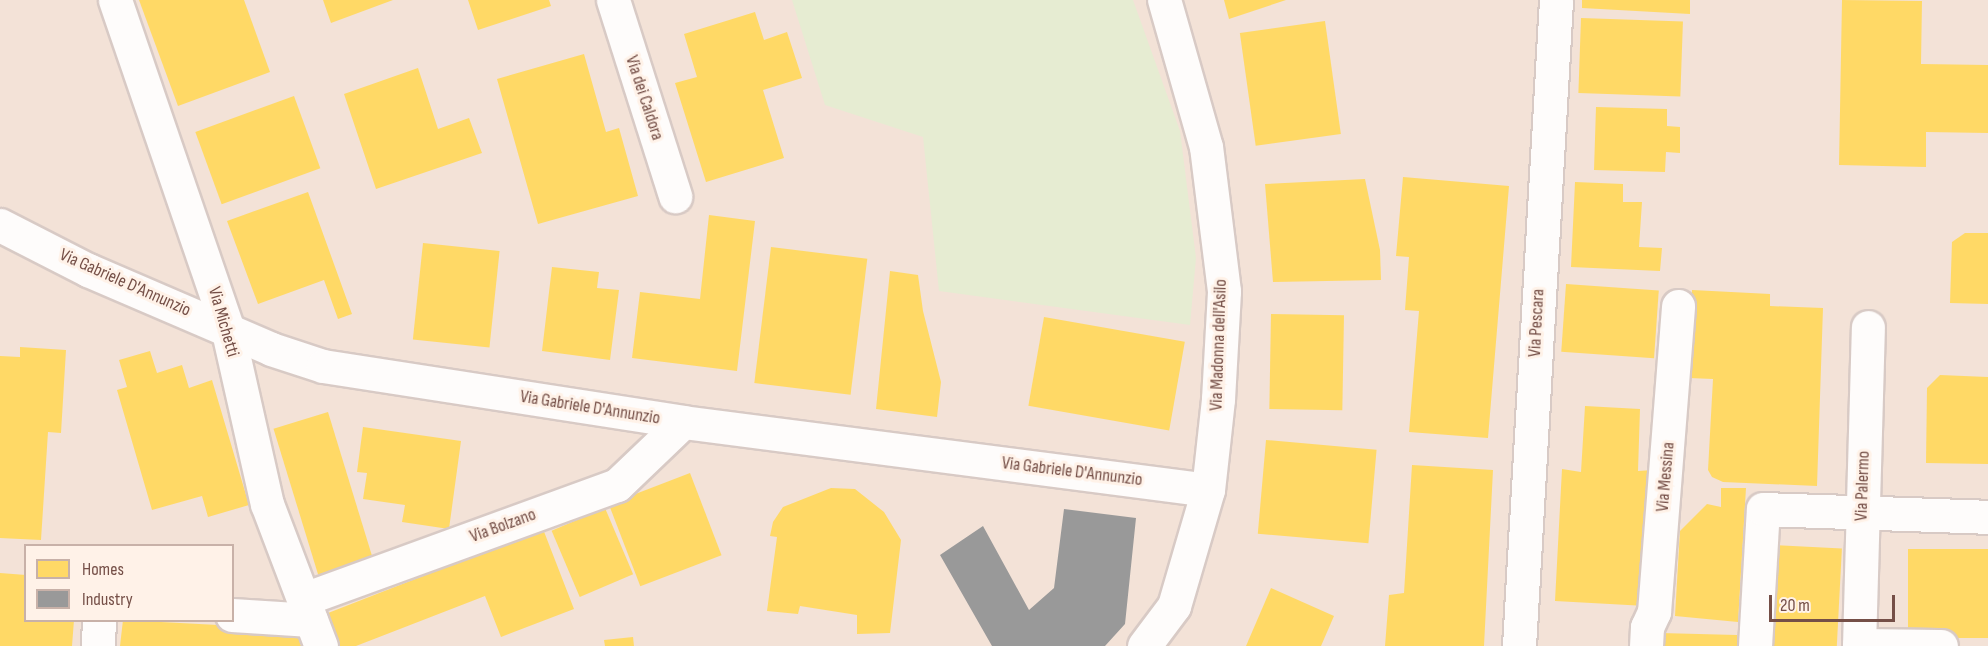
<!DOCTYPE html>
<style>
body{margin:0}
#map{position:relative;width:1988px;height:646px;overflow:hidden;background:#f7eee7;font-family:"Sofia Sans Condensed",sans-serif}
div>[style]{position:absolute}
.residential>*{inset:0;background:#f3e2d7}
.green>*{inset:0;background:#e6ecd2}
.homes>*{inset:0;background:#ffd966;transform-origin:0 0}
.industry>*{inset:0;background:#999}
.roads{filter:drop-shadow(2px 0 #d8cac5) drop-shadow(-2px 0 #d8cac5) drop-shadow(0 2px #d8cac5) drop-shadow(0 -2px #d8cac5)}
.minor>*{height:33px;margin:-16.5px;padding:0 16.5px;transform-origin:16.5px;border-radius:16.5px;background:#fefcfb}
span{translate:-50% -50%;white-space:nowrap;text-align:center;line-height:1.15;-webkit-text-stroke:6px #fff2e8;paint-order:stroke}
.street-label{font-size:18px;color:#754f47}
.legend{position:absolute;left:24px;top:544px;width:210px;height:78px;box-sizing:border-box;background:#fff2e8;border:2px solid #c8b1a8;margin:0;padding:8px 10px;list-style:none;font-size:18px;color:#754f47}
.legend li{display:flex;align-items:center;gap:12px;height:30px}
.legend b{width:30px;border:2px solid #c8b1a8}
.scale{position:absolute;left:1769px;top:595px;width:126px;height:27px;box-sizing:border-box;border:3px solid #754f47;border-top:0;padding-left:8px;font-size:18px;line-height:21px;white-space:nowrap;color:#754f47;-webkit-text-stroke:4px #fff2e8;paint-order:stroke}
</style>
<div id="map">
<div class="residential">
<i style="clip-path:polygon(evenodd,0 0,1988px 0,1988px 646px,0 646px,0 0,26px 546px,232px 546px,232px 620px,26px 620px,26px 546px)"></i>
</div>
<div class="green">
<i style="clip-path:polygon(792px 0,1133px 0,1180px 131px,1196px 258px,1190px 325px,939px 291px,923px 137px,825px 105px)"></i>
</div>
<div class="homes">
<i style="clip-path:polygon(139px 0,244px 0,270px 72px,178px 106px)"></i>
<i style="clip-path:polygon(323px 0,393px 0,331px 23px)"></i>
<i style="clip-path:polygon(468px 0,549px 0,551px 6px,478px 30px)"></i>
<i style="clip-path:polygon(1224px 0,1286px 0,1229px 19px)"></i>
<i style="clip-path:polygon(1582px 0,1690px 0,1690px 14px,1582px 8px)"></i>
<i style="clip-path:polygon(1842px 0,1922px 1px,1921px 64px,1988px 65px,1988px 133px,1926px 132px,1926px 167px,1839px 165px)"></i>
<i style="clip-path:polygon(755px 12px,764px 40px,787px 32px,802px 78px,763px 90px,784px 158px,706px 182px,675px 83px,697px 77px,684px 34px)"></i>
<i style="left:1581px;top:18px;width:102px;height:75px;rotate:2deg"></i>
<i style="left:1325px;top:21px;width:114px;height:86px;rotate:82deg"></i>
<i style="clip-path:polygon(584px 54px,606px 132px,619px 128px,638px 196px,538px 224px,497px 79px)"></i>
<i style="clip-path:polygon(418px 68px,438px 129px,469px 118px,482px 153px,376px 189px,344px 94px)"></i>
<i style="left:294px;top:96px;width:77px;height:105px;rotate:70deg"></i>
<i style="clip-path:polygon(1596px 107px,1667px 109px,1667px 126px,1680px 127px,1680px 153px,1666px 152px,1665px 172px,1594px 170px)"></i>
<i style="clip-path:polygon(1403px 177px,1509px 186px,1488px 438px,1409px 432px,1419px 311px,1405px 310px,1409px 257px,1396px 256px)"></i>
<i style="clip-path:polygon(1365px 179px,1380px 250px,1381px 280px,1273px 282px,1265px 184px)"></i>
<i style="clip-path:polygon(1575px 182px,1623px 184px,1623px 202px,1642px 202px,1639px 247px,1662px 248px,1660px 271px,1571px 267px)"></i>
<i style="clip-path:polygon(308px 192px,352px 314px,338px 319px,324px 280px,258px 304px,227px 221px)"></i>
<i style="clip-path:polygon(709px 215px,755px 221px,737px 371px,632px 358px,640px 292px,700px 299px)"></i>
<i style="clip-path:polygon(1965px 233px,1988px 233px,1988px 304px,1950px 303px,1952px 242px)"></i>
<i style="left:423px;top:243px;width:77px;height:97px;rotate:6deg"></i>
<i style="left:771px;top:247px;width:97px;height:137px;rotate:7deg"></i>
<i style="clip-path:polygon(552px 267px,599px 272px,597px 288px,619px 290px,610px 360px,542px 351px)"></i>
<i style="clip-path:polygon(890px 271px,918px 275px,923px 311px,941px 382px,937px 417px,876px 409px)"></i>
<i style="left:1566px;top:284px;width:93px;height:68px;rotate:4deg"></i>
<i style="clip-path:polygon(1692px 290px,1770px 294px,1770px 306px,1823px 308px,1817px 486px,1723px 482px,1712px 477px,1708px 470px,1713px 379px,1689px 378px)"></i>
<i style="left:1271px;top:314px;width:73px;height:95px;rotate:1deg"></i>
<i style="left:1044px;top:317px;width:143px;height:90px;rotate:10deg"></i>
<i style="clip-path:polygon(20px 347px,66px 350px,61px 433px,48px 432px,41px 540px,0 538px,0 356px,20px 357px)"></i>
<i style="clip-path:polygon(150px 351px,157px 373px,182px 365px,189px 388px,212px 380px,249px 505px,208px 517px,202px 496px,152px 510px,117px 390px,127px 387px,119px 360px)"></i>
<i style="clip-path:polygon(1940px 375px,1988px 377px,1988px 464px,1926px 463px,1927px 388px)"></i>
<i style="clip-path:polygon(1585px 406px,1640px 409px,1638px 471px,1653px 470px,1646px 606px,1555px 601px,1562px 469px,1581px 472px)"></i>
<i style="left:328px;top:412px;width:158px;height:57px;rotate:73deg"></i>
<i style="clip-path:polygon(363px 427px,461px 441px,449px 529px,402px 522px,405px 505px,363px 499px,367px 473px,357px 472px)"></i>
<i style="left:1266px;top:440px;width:111px;height:94px;rotate:5deg"></i>
<i style="clip-path:polygon(1412px 465px,1493px 470px,1484px 646px,1385px 646px,1389px 595px,1404px 593px)"></i>
<i style="left:690px;top:473px;width:88px;height:87px;rotate:69deg"></i>
<i style="clip-path:polygon(831px 488px,855px 489px,884px 512px,901px 540px,890px 633px,857px 634px,857px 615px,800px 606px,798px 614px,767px 611px,777px 537px,770px 536px,773px 522px,783px 507px)"></i>
<i style="clip-path:polygon(1721px 488px,1746px 488px,1738px 622px,1675px 616px,1680px 531px,1707px 504px,1721px 507px)"></i>
<i style="left:605px;top:508px;width:72px;height:58px;rotate:67deg"></i>
<i style="clip-path:polygon(543px 529px,574px 609px,501px 637px,485px 596px,356px 646px,335px 646px,323px 615px)"></i>
<i style="left:1775px;top:545px;width:67px;height:101px;rotate:3deg"></i>
<i style="left:1908px;top:549px;width:80px;height:89px"></i>
<i style="clip-path:polygon(0 573px,26px 575px,26px 620px,74px 620px,72px 646px,0 646px)"></i>
<i style="clip-path:polygon(1271px 588px,1334px 616px,1321px 646px,1246px 646px)"></i>
<i style="clip-path:polygon(123px 620px,296px 629px,301px 646px,120px 646px)"></i>
<i style="clip-path:polygon(1660px 633px,1737px 635px,1737px 646px,1659px 646px)"></i>
<i style="clip-path:polygon(633px 637px,634px 646px,605px 646px,604px 640px)"></i>
</div>
<div class="industry">
<i style="clip-path:polygon(1064px 509px,1136px 518px,1125px 624px,1105px 646px,992px 646px,940px 555px,983px 526px,1029px 610px,1054px 588px)"></i>
</div>
<div class="roads">
<div class="minor">
<i style="left:115px;top:0;width:346px;rotate:71.1deg"></i>
<i style="left:227px;top:327px;width:181px;rotate:77.3deg"></i>
<i style="left:267px;top:504px;width:152px;rotate:69.2deg"></i>
<i style="left:613px;top:0;width:206px;rotate:72.4deg"></i>
<i style="left:0;top:225px;width:99px;rotate:27.1deg"></i>
<i style="left:88px;top:270px;width:199px;rotate:23.3deg"></i>
<i style="left:271px;top:349px;width:55px;rotate:18.1deg"></i>
<i style="left:323px;top:366px;width:364px;rotate:8.8deg"></i>
<i style="left:683px;top:422px;width:529px;rotate:7.38deg"></i>
<i style="left:304px;top:599px;width:333px;rotate:-20deg"></i>
<i style="left:617px;top:485px;width:91px;rotate:-43.7deg"></i>
<i style="left:232px;top:615px;width:79px;rotate:3.6deg"></i>
<i style="left:1859px;top:645px;width:82px;rotate:0.7deg"></i>
<i style="left:98px;top:646px;width:26px;rotate:-88deg"></i>
<i style="left:1144px;top:646px;width:50px;rotate:-53.1deg"></i>
<i style="left:1174px;top:606px;width:121px;rotate:-73.7deg"></i>
<i style="left:1208px;top:490px;width:92px;rotate:-83.7deg"></i>
<i style="left:1218px;top:399px;width:108px;rotate:-86.8deg"></i>
<i style="left:1224px;top:291px;width:145px;rotate:-97.1deg"></i>
<i style="left:1206px;top:147px;width:153px;rotate:-105.9deg"></i>
<i style="left:1519px;top:646px;width:647px;rotate:-86.72deg"></i>
<i style="left:1646px;top:646px;width:19px;rotate:-87deg"></i>
<i style="left:1647px;top:627px;width:17px;rotate:-65deg"></i>
<i style="left:1654px;top:612px;width:307px;rotate:-85.5deg"></i>
<i style="left:1755px;top:646px;width:137px;rotate:-86.7deg"></i>
<i style="left:1763px;top:509px;width:225px;rotate:2deg"></i>
<i style="left:1859px;top:646px;width:319px;rotate:-88.4deg"></i>
</div>
</div>
<div class="street-label">
<span style="left:644px;top:98px;rotate:72deg">Via dei Caldora</span>
<span style="left:125px;top:283px;rotate:24deg">Via Gabriele D'Annunzio</span>
<span style="left:223px;top:322px;rotate:74deg">Via Michetti</span>
<span style="left:1537px;top:323px;rotate:-87deg">Via Pescara</span>
<span style="left:1219px;top:345px;rotate:-88deg">Via Madonna dell'Asilo</span>
<span style="left:590px;top:408px;rotate:9deg">Via Gabriele D'Annunzio</span>
<span style="left:1072px;top:472px;rotate:7deg">Via Gabriele D'Annunzio</span>
<span style="left:1666px;top:477px;rotate:-85deg">Via Messina</span>
<span style="left:1863px;top:486px;rotate:-88deg">Via Palermo</span>
<span style="left:503px;top:526px;rotate:-20deg">Via Bolzano</span>
</div>
<ul class="legend">
<li><b style="height:16px;background:#ffd966"></b>Homes</li>
<li><b style="height:16px;background:#999"></b>Industry</li>
</ul>
<div class="scale">20 m</div>
</div>
